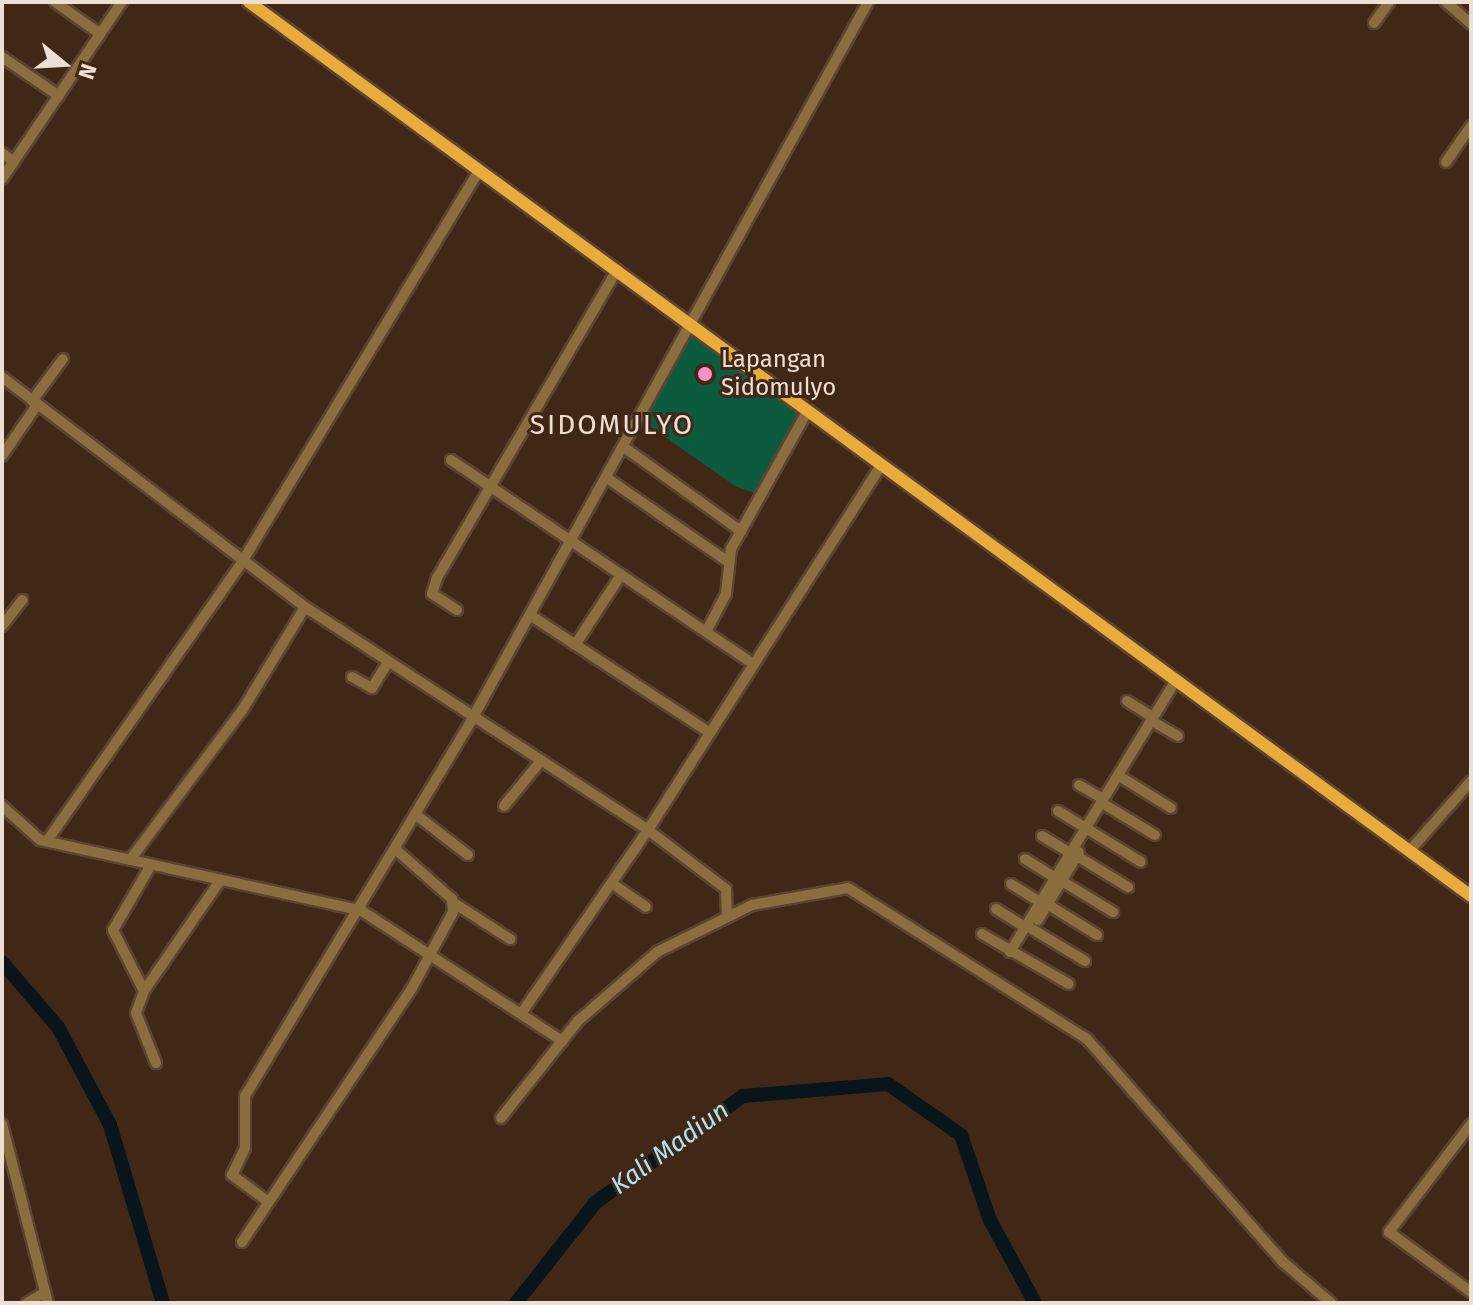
<!DOCTYPE html>
<style>
body{margin:0}
#map{position:relative;width:1473px;height:1305px;overflow:hidden;background:#402716;font-family:"Fira Sans",sans-serif}
div>[style]{position:absolute}
.green>*{inset:0;background:#0d5b3f}
.river>*{height:14px;margin:-7px;padding:0 7px;transform-origin:7px;border-radius:7px;background:#08151a}
.roads{filter:drop-shadow(2px 0 #5c4434) drop-shadow(-2px 0 #5c4434) drop-shadow(0 2px #5c4434) drop-shadow(0 -2px #5c4434)}
.minor>*{height:10px;margin:-5px;padding:0 5px;transform-origin:5px;border-radius:5px;background:#8b6e3e}
.major>*{height:12px;margin:-6px;padding:0 6px;transform-origin:6px;border-radius:6px;background:#e9ac3b}
.dots>*{width:22px;height:22px;translate:-50% -50%;box-sizing:border-box;border:4px solid #402716;border-radius:50%}
span{translate:-50% -50%;white-space:nowrap;text-align:center;line-height:1.15;-webkit-text-stroke:6px #402716;paint-order:stroke}
.poi-label{font-size:24px;color:#efded4}
.left{translate:0 -50%;text-align:left}
.water-label{font-size:26px;color:#b2e3f4;font-style:italic}
.quarter-label{font-size:28px;color:#efded4;letter-spacing:2px}
.frame{position:absolute;inset:0;border:4px solid #efded4;pointer-events:none}
.north{position:absolute;left:24px;top:24px;width:80px;height:80px;-webkit-text-stroke:6px #402716;paint-order:stroke;rotate:108deg;font-size:22px;font-weight:700;line-height:32px;text-align:center;color:#efded4}
.north::after{content:'';display:block;margin:auto;width:28px;height:36px;background:#efded4;clip-path:polygon(50% 0,100% 100%,50% 72%,0 100%)}
</style>
<div id="map">
<div class="green">
<i style="clip-path:polygon(688px 332px,802px 417px,760px 495px,735px 486px,641px 420px)"></i>
</div>
<div class="river">
<i style="left:2px;top:962px;width:86px;rotate:49.3deg"></i>
<i style="left:58px;top:1027px;width:111px;rotate:62deg"></i>
<i style="left:110px;top:1125px;width:186px;rotate:73.4deg"></i>
<i style="left:516px;top:1303px;width:127px;rotate:-51.7deg"></i>
<i style="left:595px;top:1203px;width:183px;rotate:-35.9deg"></i>
<i style="left:743px;top:1096px;width:145px;rotate:-4.7deg"></i>
<i style="left:888px;top:1084px;width:89px;rotate:34.9deg"></i>
<i style="left:961px;top:1135px;width:90px;rotate:71.2deg"></i>
<i style="left:990px;top:1220px;width:94px;rotate:61.5deg"></i>
</div>
<div class="roads">
<div class="minor">
<i style="left:55px;top:2px;width:54px;rotate:35.2deg"></i>
<i style="left:1446px;top:2px;width:33px;rotate:41deg"></i>
<i style="left:1374px;top:23px;width:26px;rotate:-54deg"></i>
<i style="left:2px;top:57px;width:69px;rotate:34.4deg"></i>
<i style="left:2px;top:153px;width:15px;rotate:37deg"></i>
<i style="left:1446px;top:162px;width:44px;rotate:-55.2deg"></i>
<i style="left:2px;top:179px;width:214px;rotate:-55.9deg"></i>
<i style="left:2px;top:377px;width:380px;rotate:37.2deg"></i>
<i style="left:305px;top:607px;width:409px;rotate:33deg"></i>
<i style="left:648px;top:830px;width:98px;rotate:37.1deg"></i>
<i style="left:726px;top:889px;width:26px;rotate:88deg"></i>
<i style="left:32px;top:401px;width:52px;rotate:-53.6deg"></i>
<i style="left:625px;top:448px;width:143px;rotate:35.6deg"></i>
<i style="left:2px;top:456px;width:62px;rotate:-55.5deg"></i>
<i style="left:451px;top:460px;width:365px;rotate:34deg"></i>
<i style="left:607px;top:478px;width:146px;rotate:34.7deg"></i>
<i style="left:457px;top:610px;width:30px;rotate:-147deg"></i>
<i style="left:432px;top:594px;width:17px;rotate:-73deg"></i>
<i style="left:437px;top:578px;width:357px;rotate:-59.7deg"></i>
<i style="left:530px;top:615px;width:215px;rotate:33.2deg"></i>
<i style="left:2px;top:626px;width:33px;rotate:-52deg"></i>
<i style="left:707px;top:630px;width:41px;rotate:-62.2deg"></i>
<i style="left:726px;top:594px;width:45px;rotate:-83.7deg"></i>
<i style="left:731px;top:549px;width:157px;rotate:-61deg"></i>
<i style="left:575px;top:645px;width:84px;rotate:-56.7deg"></i>
<i style="left:352px;top:677px;width:23px;rotate:29deg"></i>
<i style="left:372px;top:688px;width:31px;rotate:-58deg"></i>
<i style="left:1127px;top:701px;width:31px;rotate:32deg"></i>
<i style="left:1157px;top:724px;width:24px;rotate:30deg"></i>
<i style="left:1124px;top:779px;width:55px;rotate:31.7deg"></i>
<i style="left:1079px;top:785px;width:28px;rotate:30deg"></i>
<i style="left:2px;top:806px;width:51px;rotate:41.8deg"></i>
<i style="left:40px;top:840px;width:330px;rotate:12.4deg"></i>
<i style="left:362px;top:911px;width:239px;rotate:33deg"></i>
<i style="left:504px;top:806px;width:57px;rotate:-50.7deg"></i>
<i style="left:1107px;top:806px;width:56px;rotate:31.1deg"></i>
<i style="left:1058px;top:811px;width:97px;rotate:31.6deg"></i>
<i style="left:415px;top:814px;width:67px;rotate:37.7deg"></i>
<i style="left:1042px;top:836px;width:33px;rotate:31deg"></i>
<i style="left:47px;top:841px;width:340px;rotate:-55deg"></i>
<i style="left:242px;top:562px;width:457px;rotate:-58.8deg"></i>
<i style="left:1412px;top:848px;width:89px;rotate:-48.6deg"></i>
<i style="left:1077px;top:856px;width:60px;rotate:31.3deg"></i>
<i style="left:1025px;top:859px;width:36px;rotate:32deg"></i>
<i style="left:130px;top:860px;width:189px;rotate:-53.2deg"></i>
<i style="left:243px;top:709px;width:119px;rotate:-58.7deg"></i>
<i style="left:151px;top:865px;width:75px;rotate:120.3deg"></i>
<i style="left:113px;top:930px;width:68px;rotate:63.1deg"></i>
<i style="left:144px;top:991px;width:134px;rotate:-55.4deg"></i>
<i style="left:1062px;top:881px;width:60px;rotate:31.3deg"></i>
<i style="left:613px;top:884px;width:40px;rotate:34.9deg"></i>
<i style="left:1011px;top:884px;width:34px;rotate:32deg"></i>
<i style="left:454px;top:903px;width:67px;rotate:32.7deg"></i>
<i style="left:1047px;top:904px;width:59px;rotate:31.8deg"></i>
<i style="left:996px;top:909px;width:34px;rotate:32deg"></i>
<i style="left:1038px;top:920px;width:79px;rotate:-58.9deg"></i>
<i style="left:1032px;top:929px;width:62px;rotate:31.1deg"></i>
<i style="left:982px;top:934px;width:100px;rotate:29.9deg"></i>
<i style="left:1010px;top:952px;width:315px;rotate:-58.6deg"></i>
<i style="left:144px;top:991px;width:23px;rotate:110deg"></i>
<i style="left:136px;top:1013px;width:54px;rotate:68.2deg"></i>
<i style="left:523px;top:1011px;width:220px;rotate:-55.4deg"></i>
<i style="left:648px;top:830px;width:433px;rotate:-57.4deg"></i>
<i style="left:501px;top:1118px;width:124px;rotate:-51.6deg"></i>
<i style="left:578px;top:1021px;width:105px;rotate:-41.1deg"></i>
<i style="left:657px;top:952px;width:106px;rotate:-26.3deg"></i>
<i style="left:752px;top:905px;width:97px;rotate:-10deg"></i>
<i style="left:848px;top:888px;width:283px;rotate:32.3deg"></i>
<i style="left:1087px;top:1039px;width:297px;rotate:48.7deg"></i>
<i style="left:1283px;top:1262px;width:63px;rotate:40.5deg"></i>
<i style="left:2px;top:1124px;width:185px;rotate:75.6deg"></i>
<i style="left:1471px;top:1124px;width:136px;rotate:127.2deg"></i>
<i style="left:1389px;top:1232px;width:102px;rotate:36.2deg"></i>
<i style="left:267px;top:1201px;width:44px;rotate:-143.4deg"></i>
<i style="left:232px;top:1175px;width:30px;rotate:-64deg"></i>
<i style="left:245px;top:1148px;width:52px;rotate:-90deg"></i>
<i style="left:245px;top:1096px;width:440px;rotate:-58.9deg"></i>
<i style="left:472px;top:719px;width:819px;rotate:-61.09deg"></i>
<i style="left:242px;top:1242px;width:306px;rotate:-56.2deg"></i>
<i style="left:412px;top:988px;width:86px;rotate:-61.7deg"></i>
<i style="left:453px;top:912px;width:13px;rotate:-94deg"></i>
<i style="left:452px;top:899px;width:76px;rotate:-138.7deg"></i>
<i style="left:27px;top:1303px;width:21px;rotate:-31deg"></i>
</div>
<div class="major">
<i style="left:249px;top:2px;width:1514px;rotate:36.19deg"></i>
</div>
</div>
<div class="dots">
<i style="left:705px;top:374px;background:#fa8fc7"></i>
</div>
<div class="poi-label">
<span class="left" style="left:721px;top:374px">Lapangan<br>Sidomulyo</span>
</div>
<div class="water-label">
<span style="left:670px;top:1148px;rotate:-36deg">Kali Madiun</span>
</div>
<div class="quarter-label">
<span style="left:612px;top:425px">SIDOMULYO</span>
</div>
<div class="frame"></div>
<div class="north">N</div>
</div>
